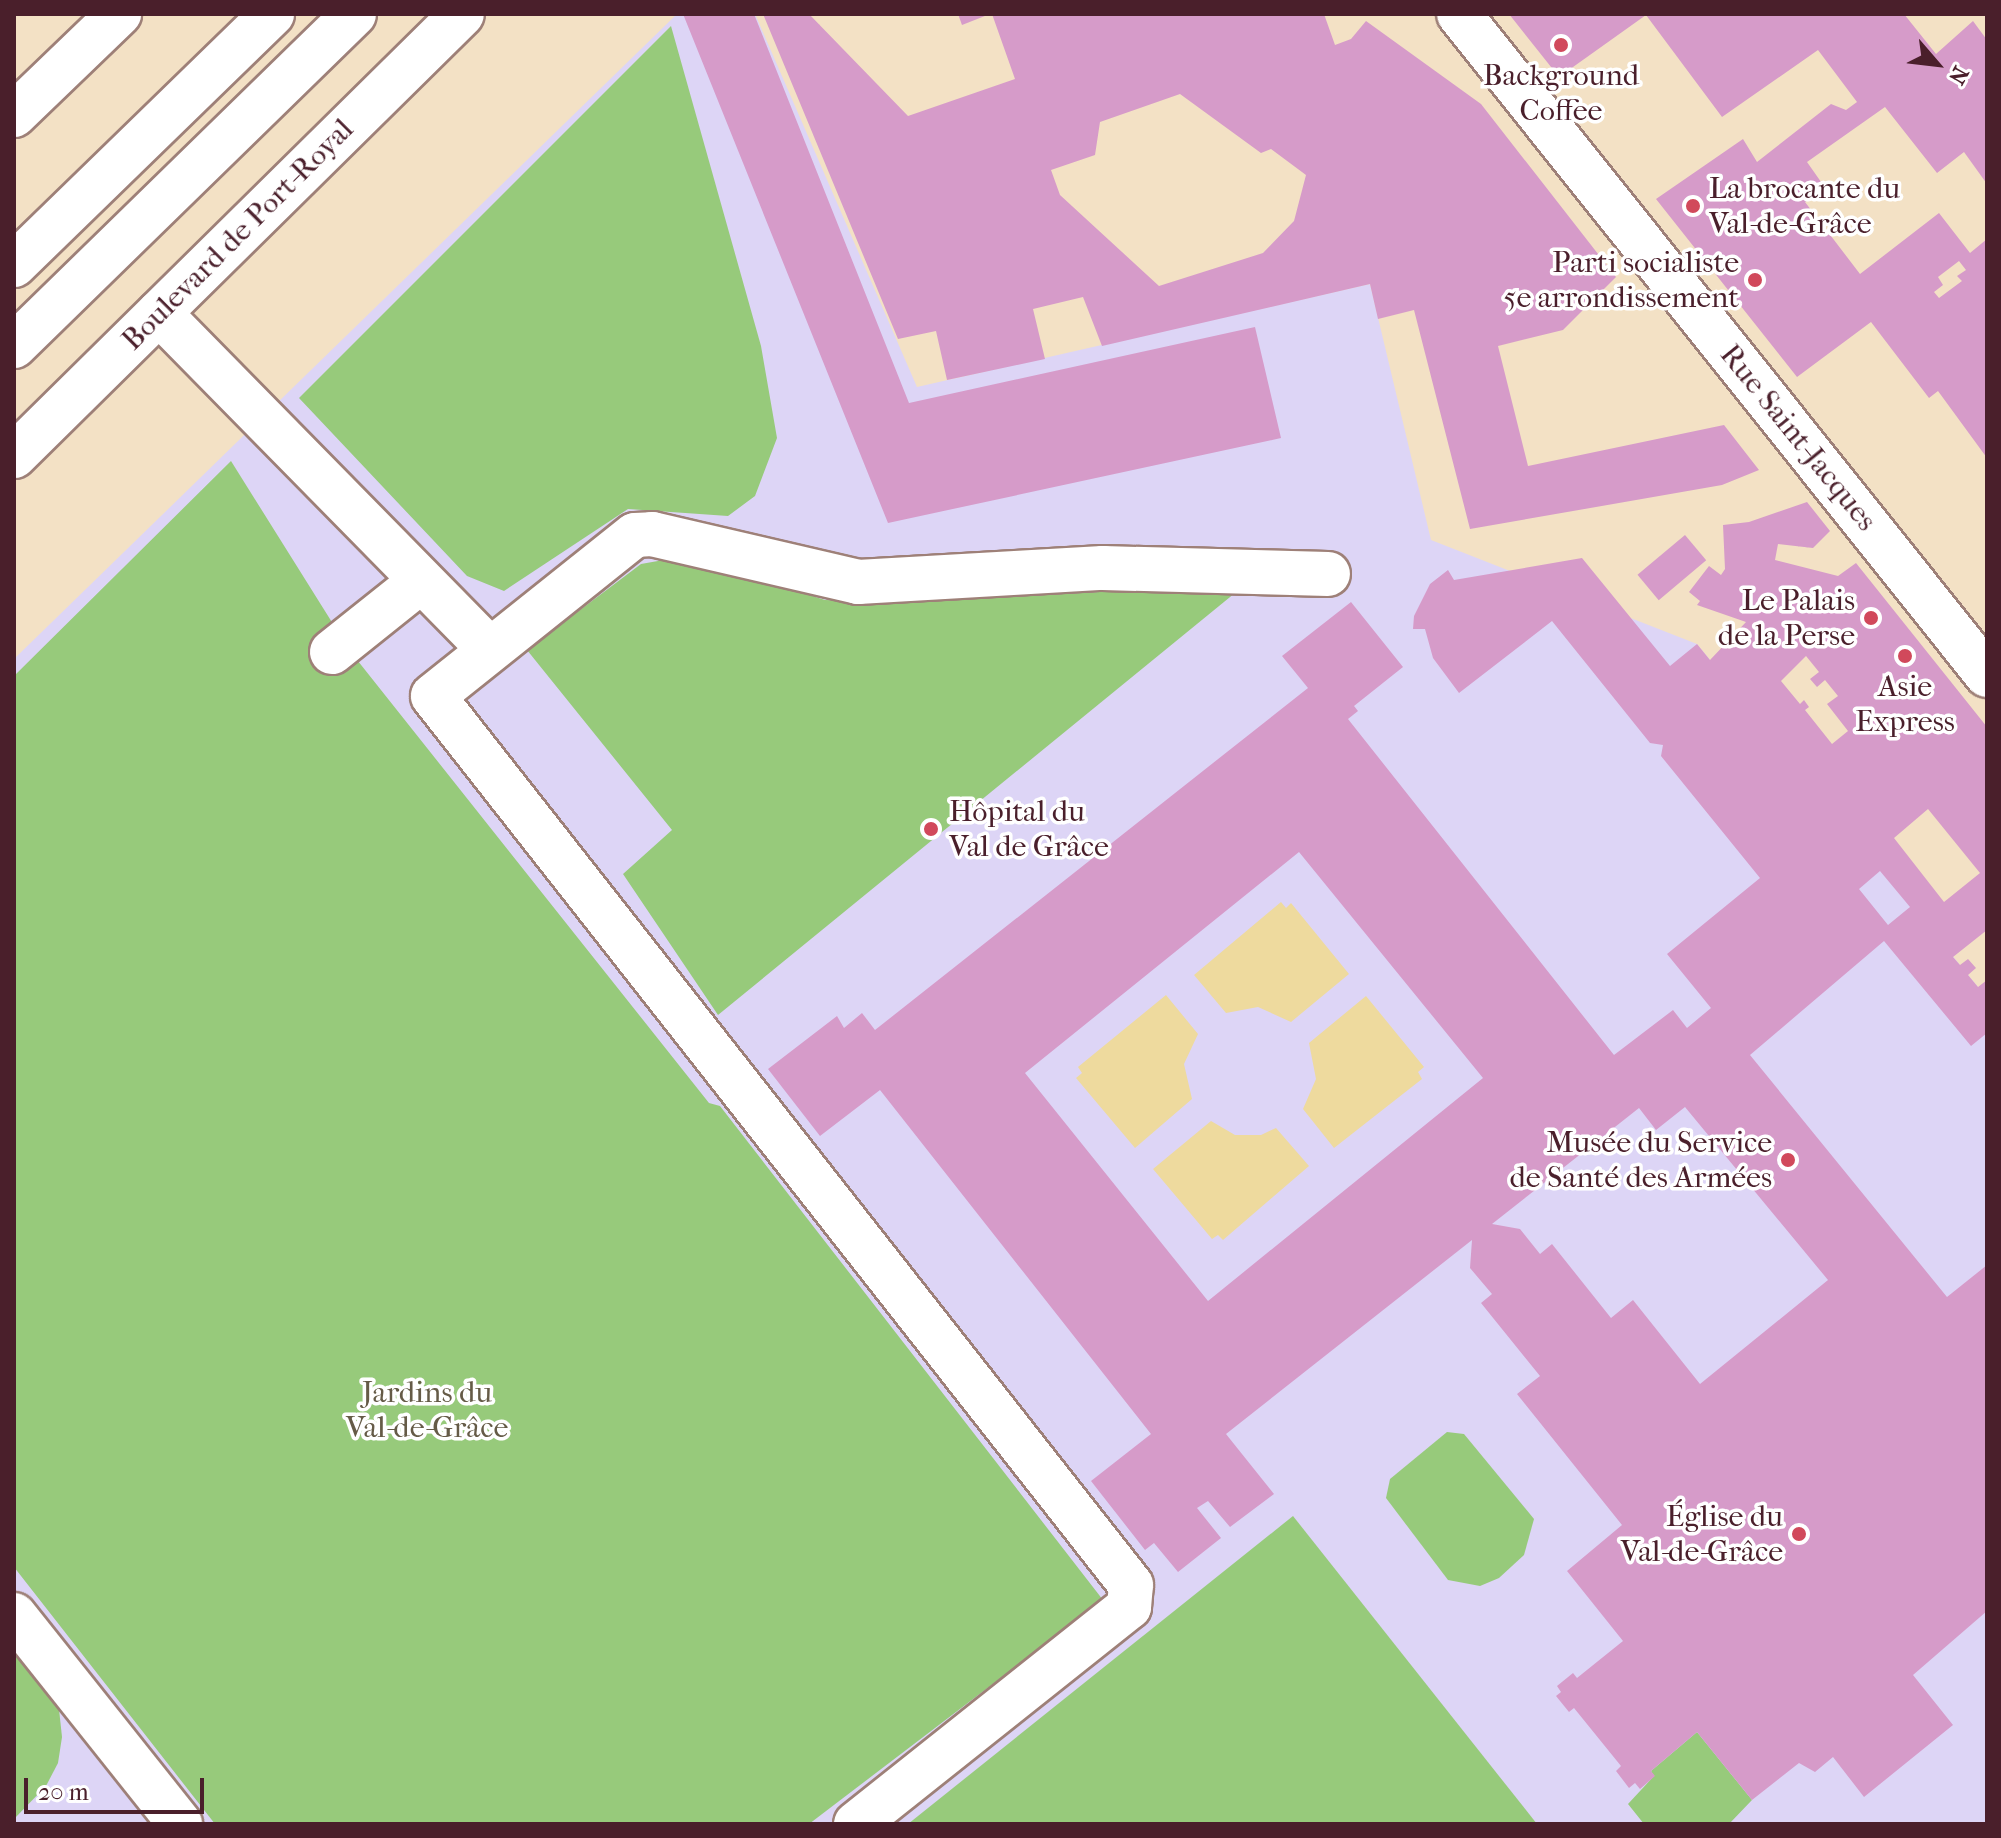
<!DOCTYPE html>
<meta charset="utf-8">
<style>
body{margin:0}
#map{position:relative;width:2001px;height:1838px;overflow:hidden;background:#f3e1c5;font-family:"IM FELL French Canon",serif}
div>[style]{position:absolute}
.built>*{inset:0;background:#ddd5f6}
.green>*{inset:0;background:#97ca7b}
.sand>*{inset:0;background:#eeda9e}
.building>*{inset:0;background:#d69bc9;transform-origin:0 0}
.roads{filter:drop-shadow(2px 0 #9e8078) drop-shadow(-2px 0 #9e8078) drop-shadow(0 2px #9e8078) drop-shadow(0 -2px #9e8078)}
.minor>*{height:44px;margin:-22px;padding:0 22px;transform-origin:22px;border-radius:22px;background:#fff}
.major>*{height:44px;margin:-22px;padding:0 22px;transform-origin:22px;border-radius:22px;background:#fff}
.dots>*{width:22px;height:22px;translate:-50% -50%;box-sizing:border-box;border:4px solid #fff;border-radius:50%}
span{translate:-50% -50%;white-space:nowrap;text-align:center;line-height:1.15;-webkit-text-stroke:7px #fff;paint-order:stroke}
.poi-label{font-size:30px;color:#4a1f2b}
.left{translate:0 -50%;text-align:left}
.right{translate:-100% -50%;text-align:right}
.street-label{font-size:30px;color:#4a1f2b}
.park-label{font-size:30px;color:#655b47}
.frame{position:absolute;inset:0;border:16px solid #4a1f2b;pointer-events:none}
.north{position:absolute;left:1897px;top:24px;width:80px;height:80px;-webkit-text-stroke:6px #fff;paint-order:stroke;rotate:118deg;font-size:22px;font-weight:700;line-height:32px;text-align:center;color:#4a1f2b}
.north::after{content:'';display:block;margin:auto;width:28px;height:36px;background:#4a1f2b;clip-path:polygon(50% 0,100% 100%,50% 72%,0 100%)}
.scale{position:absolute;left:24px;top:1778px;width:180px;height:36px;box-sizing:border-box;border:4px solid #4a1f2b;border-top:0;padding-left:10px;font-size:24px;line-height:28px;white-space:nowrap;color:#4a1f2b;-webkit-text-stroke:6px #fff;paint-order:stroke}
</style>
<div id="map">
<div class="built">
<i style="clip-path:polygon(677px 14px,755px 14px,917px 387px,1370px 284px,1431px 540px,1697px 644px,1987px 998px,1987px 1824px,14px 1824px,14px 659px)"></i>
</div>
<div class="green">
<i style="clip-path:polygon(671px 26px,761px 346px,777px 438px,755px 496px,728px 516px,628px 509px,504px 591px,467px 576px,299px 398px)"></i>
<i style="clip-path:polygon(231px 461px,350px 651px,709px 1103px,720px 1106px,1103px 1600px,809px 1824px,215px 1824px,14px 1567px,14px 676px)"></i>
<i style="clip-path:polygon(686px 556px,825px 600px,912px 602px,1246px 584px,718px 1015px,623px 874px,672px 830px,527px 650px,641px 564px)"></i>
<i style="clip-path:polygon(1447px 1432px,1464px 1434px,1534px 1519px,1524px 1555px,1499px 1578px,1480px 1586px,1448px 1580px,1386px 1498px,1390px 1479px)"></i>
<i style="clip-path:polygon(1293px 1516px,1537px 1824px,908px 1824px)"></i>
<i style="clip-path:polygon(14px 1644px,58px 1700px,62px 1737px,58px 1763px,46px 1786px,14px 1819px)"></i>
<i style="clip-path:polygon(1697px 1732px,1752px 1800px,1729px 1824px,1644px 1824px,1628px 1804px,1654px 1776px,1651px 1771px)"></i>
</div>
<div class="sand">
<i style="clip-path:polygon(1281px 902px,1286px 908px,1291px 903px,1349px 974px,1291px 1022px,1258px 1007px,1226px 1013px,1194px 975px)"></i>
<i style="clip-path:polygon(1166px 995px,1198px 1034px,1184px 1064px,1192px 1099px,1135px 1148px,1076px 1078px,1082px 1073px,1078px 1067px)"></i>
<i style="clip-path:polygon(1366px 996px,1424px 1067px,1418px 1072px,1422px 1079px,1334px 1148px,1303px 1109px,1316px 1079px,1309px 1043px)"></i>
<i style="clip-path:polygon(1211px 1121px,1235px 1135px,1261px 1135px,1276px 1128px,1309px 1166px,1223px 1240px,1218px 1235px,1212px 1239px,1153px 1169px)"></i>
</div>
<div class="building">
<i style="clip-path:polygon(683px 14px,754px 14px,909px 403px,1255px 327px,1281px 438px,888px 523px)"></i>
<i style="clip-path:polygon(evenodd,763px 14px,809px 14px,908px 116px,1015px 79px,992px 14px,1324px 14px,1335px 45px,1351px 39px,1366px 21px,1481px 104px,1616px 277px,1563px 330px,1498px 346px,1528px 466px,1724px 425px,1759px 470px,1722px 485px,1470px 529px,1414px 310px,1378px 319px,1370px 284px,1102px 346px,1083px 297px,1033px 309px,1045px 359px,947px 380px,936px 331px,898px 339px,763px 14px,1180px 94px,1261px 153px,1271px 149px,1306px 175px,1294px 221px,1263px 253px,1159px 286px,1060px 195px,1051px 170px,1095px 155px,1100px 122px,1180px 94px)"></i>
<i style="clip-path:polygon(958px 14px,990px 14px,962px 25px)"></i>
<i style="clip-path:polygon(evenodd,1509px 14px,1904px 14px,1936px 54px,1973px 21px,1987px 40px,1987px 184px,1964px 152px,1937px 173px,1885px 107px,1807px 162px,1826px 189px,1805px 202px,1860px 274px,1939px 213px,1970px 253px,1987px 239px,1987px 458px,1938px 391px,1929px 398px,1871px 322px,1797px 377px,1656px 199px,1743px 139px,1757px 162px,1831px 104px,1846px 110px,1857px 102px,1818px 50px,1722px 117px,1646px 15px,1559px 77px,1509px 14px,1959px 261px,1966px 270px,1957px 276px,1962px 281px,1939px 298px,1934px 292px,1943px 285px,1938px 277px,1959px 261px)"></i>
<i style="clip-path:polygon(evenodd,1807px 502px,1830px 531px,1813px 548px,1778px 544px,1775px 560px,1838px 576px,1856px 563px,1987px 727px,1987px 930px,1953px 957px,1960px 965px,1968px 959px,1976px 968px,1968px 975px,1978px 987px,1987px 980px,1987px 1033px,1971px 1046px,1884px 941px,1750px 1055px,1947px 1297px,1987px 1265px,1987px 1611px,1913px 1675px,1953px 1725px,1864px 1797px,1833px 1757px,1815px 1772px,1799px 1763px,1752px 1800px,1697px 1732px,1651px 1771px,1655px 1776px,1640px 1789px,1635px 1783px,1629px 1788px,1616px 1771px,1621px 1766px,1574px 1708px,1569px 1712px,1556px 1696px,1561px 1692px,1557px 1686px,1573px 1673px,1577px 1678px,1623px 1641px,1567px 1571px,1622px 1525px,1517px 1394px,1540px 1376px,1481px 1303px,1492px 1294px,1470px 1268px,1472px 1240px,1226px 1434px,1274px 1494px,1230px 1527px,1208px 1501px,1197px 1508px,1221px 1538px,1178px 1572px,1154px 1543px,1145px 1550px,1091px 1481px,1151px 1434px,880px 1090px,820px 1136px,768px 1069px,837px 1016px,844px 1028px,862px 1013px,875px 1030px,1308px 688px,1282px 656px,1351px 602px,1403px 667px,1354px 706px,1358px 711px,1348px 719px,1614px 1055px,1673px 1010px,1687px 1028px,1711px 1008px,1667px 954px,1760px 878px,1661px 756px,1663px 745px,1650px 743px,1552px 621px,1459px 693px,1433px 658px,1425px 629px,1413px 629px,1414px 616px,1430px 584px,1448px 570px,1454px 580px,1582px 558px,1670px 666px,1697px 644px,1710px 660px,1746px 622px,1697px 605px,1700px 601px,1689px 592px,1709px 566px,1721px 575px,1725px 569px,1723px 525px,1749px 522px,1807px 502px,1806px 656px,1819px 672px,1810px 679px,1817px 687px,1825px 680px,1838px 696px,1827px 704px,1848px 731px,1832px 744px,1805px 710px,1809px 707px,1804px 700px,1800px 704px,1781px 681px,1806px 656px,1807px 502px,1928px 809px,1980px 873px,1944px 902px,1894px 838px,1928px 809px,1807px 502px,1299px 852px,1483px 1078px,1208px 1301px,1025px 1073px,1299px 852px,1807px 502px,1880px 871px,1910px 907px,1888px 925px,1859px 889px,1880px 871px,1807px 502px,1685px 1107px,1828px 1280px,1700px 1384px,1633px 1300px,1611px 1318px,1552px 1244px,1540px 1254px,1520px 1229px,1492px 1224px,1639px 1108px,1656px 1130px,1685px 1107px)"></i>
<i style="left:1685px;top:535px;width:33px;height:62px;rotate:50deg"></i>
</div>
<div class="roads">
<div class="minor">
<i style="left:1459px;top:14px;width:846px;rotate:51.38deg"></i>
<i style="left:14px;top:115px;width:146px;rotate:-43.9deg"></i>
<i style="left:14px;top:265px;width:360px;rotate:-44.2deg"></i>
<i style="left:159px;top:313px;width:472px;rotate:45.5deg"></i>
<i style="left:14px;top:346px;width:475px;rotate:-44.3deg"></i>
<i style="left:332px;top:652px;width:114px;rotate:-38.6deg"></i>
<i style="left:14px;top:1615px;width:267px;rotate:51.5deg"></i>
<i style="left:856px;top:1824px;width:349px;rotate:-38.5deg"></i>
<i style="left:1129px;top:1607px;width:22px;rotate:-85deg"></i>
<i style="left:1131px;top:1585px;width:1130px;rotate:-128.14deg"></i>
<i style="left:433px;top:696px;width:258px;rotate:-38.6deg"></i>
<i style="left:635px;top:535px;width:17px;rotate:-3deg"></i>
<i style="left:652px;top:534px;width:212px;rotate:13.1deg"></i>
<i style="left:858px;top:582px;width:245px;rotate:-3.3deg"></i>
<i style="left:1103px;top:568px;width:225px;rotate:1.5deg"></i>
</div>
<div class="major">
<i style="left:14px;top:456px;width:629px;rotate:-44.61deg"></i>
</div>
</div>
<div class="dots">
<i style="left:1561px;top:45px;background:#d1495b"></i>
<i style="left:1693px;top:206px;background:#d1495b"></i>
<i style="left:1755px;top:280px;background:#d1495b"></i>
<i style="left:1871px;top:618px;background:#d1495b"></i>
<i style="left:1905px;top:656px;background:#d1495b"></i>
<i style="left:931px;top:829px;background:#d1495b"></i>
<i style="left:1788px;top:1160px;background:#d1495b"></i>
<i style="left:1799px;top:1534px;background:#d1495b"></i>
</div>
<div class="poi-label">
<span style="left:1561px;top:93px">Background<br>Coffee</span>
<span class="left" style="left:1709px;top:206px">La brocante du<br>Val-de-Grâce</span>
<span class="right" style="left:1739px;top:280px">Parti socialiste<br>5e arrondissement</span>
<span class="right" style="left:1855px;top:618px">Le Palais<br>de la Perse</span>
<span style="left:1905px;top:704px">Asie<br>Express</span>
<span class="left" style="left:949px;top:829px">Hôpital du<br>Val de Grâce</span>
<span class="right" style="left:1772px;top:1160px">Musée du Service<br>de Santé des Armées</span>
<span class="right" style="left:1783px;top:1534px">Église du<br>Val-de-Grâce</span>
</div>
<div class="street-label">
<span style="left:238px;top:235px;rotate:-45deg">Boulevard de Port-Royal</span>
<span style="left:1798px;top:438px;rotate:51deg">Rue Saint-Jacques</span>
</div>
<div class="park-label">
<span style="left:427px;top:1410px">Jardins du<br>Val-de-Grâce</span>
</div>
<div class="frame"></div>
<div class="north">N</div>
<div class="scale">20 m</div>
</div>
